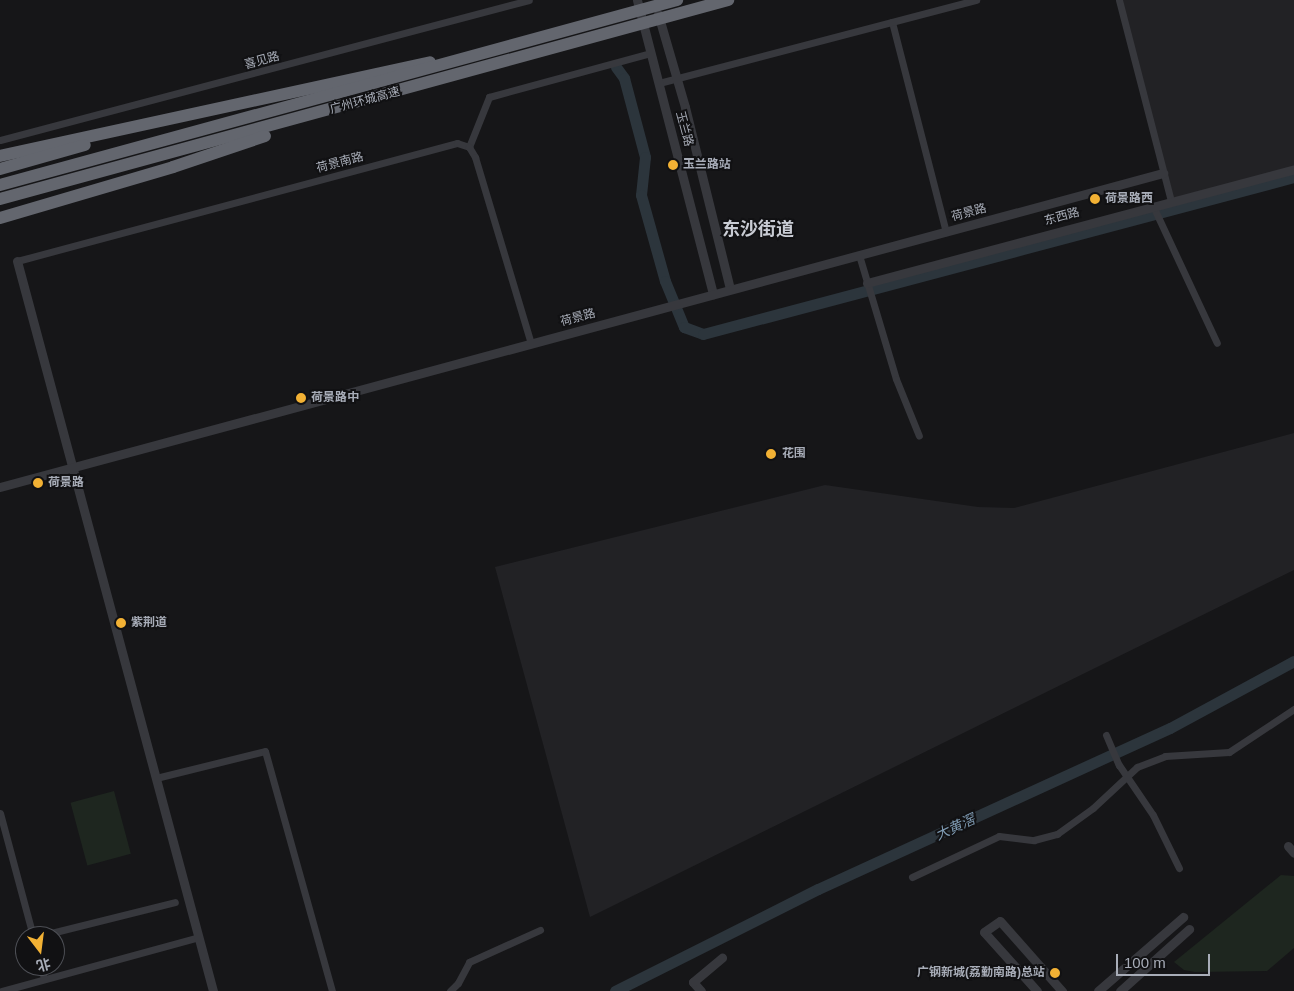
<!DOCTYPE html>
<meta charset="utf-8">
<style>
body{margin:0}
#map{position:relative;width:1294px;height:991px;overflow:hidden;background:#161618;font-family:Arial,"Noto Sans SC",sans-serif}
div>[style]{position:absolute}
.built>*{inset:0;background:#222225}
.green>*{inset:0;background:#1e261f;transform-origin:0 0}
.river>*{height:11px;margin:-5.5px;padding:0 5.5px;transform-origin:5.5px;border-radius:5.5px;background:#2c353c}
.minor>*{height:7px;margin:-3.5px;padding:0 3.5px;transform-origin:3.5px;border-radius:3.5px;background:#37383d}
.tertiary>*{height:9px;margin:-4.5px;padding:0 4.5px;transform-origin:4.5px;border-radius:4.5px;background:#37383d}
.motorway>*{height:12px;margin:-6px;padding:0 6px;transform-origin:6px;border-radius:6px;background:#63666e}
.dots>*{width:14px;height:14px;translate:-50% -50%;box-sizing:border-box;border:2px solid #111113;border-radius:50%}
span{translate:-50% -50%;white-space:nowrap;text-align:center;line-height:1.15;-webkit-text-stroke:4px #111113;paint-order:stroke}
.street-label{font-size:12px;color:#a8adb8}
.poi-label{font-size:12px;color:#a8adb8;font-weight:700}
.left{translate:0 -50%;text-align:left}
.right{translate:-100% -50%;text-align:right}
.water-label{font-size:14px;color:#7f9bb3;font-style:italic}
.district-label{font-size:18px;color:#c9ccd4;font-weight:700}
.north{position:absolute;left:15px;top:926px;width:50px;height:50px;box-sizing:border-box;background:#111113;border:1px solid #4d4f55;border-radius:50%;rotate:165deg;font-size:14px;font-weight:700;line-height:20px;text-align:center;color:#a8adb8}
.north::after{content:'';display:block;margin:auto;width:18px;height:22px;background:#f2b134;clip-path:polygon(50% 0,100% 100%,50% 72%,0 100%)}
.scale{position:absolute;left:1116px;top:954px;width:94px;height:22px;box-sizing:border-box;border:2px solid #a8adb8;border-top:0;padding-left:6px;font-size:15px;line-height:18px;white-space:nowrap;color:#a8adb8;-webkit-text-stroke:4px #111113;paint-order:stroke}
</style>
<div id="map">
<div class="built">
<i style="clip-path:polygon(1118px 0,1294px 0,1294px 169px,1171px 201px)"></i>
<i style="clip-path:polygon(1294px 433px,1294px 570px,590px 917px,495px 567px,825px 485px,978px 507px,1014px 508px)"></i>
</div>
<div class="green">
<i style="left:114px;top:791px;width:65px;height:45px;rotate:75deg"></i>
<i style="clip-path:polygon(1281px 875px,1294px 876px,1294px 948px,1267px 971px,1195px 972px,1184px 970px,1174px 962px)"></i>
</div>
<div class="river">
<i style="left:616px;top:67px;width:14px;rotate:54deg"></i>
<i style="left:624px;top:78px;width:82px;rotate:75.1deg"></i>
<i style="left:645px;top:157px;width:38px;rotate:96deg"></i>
<i style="left:641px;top:195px;width:89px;rotate:74.4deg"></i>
<i style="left:665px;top:281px;width:50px;rotate:67.6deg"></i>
<i style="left:684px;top:327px;width:20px;rotate:20deg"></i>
<i style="left:703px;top:334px;width:611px;rotate:-14.88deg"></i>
<i style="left:615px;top:991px;width:227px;rotate:-26.7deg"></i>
<i style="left:818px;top:889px;width:387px;rotate:-24.6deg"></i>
<i style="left:1170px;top:728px;width:141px;rotate:-28.4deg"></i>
</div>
<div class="minor">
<i style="left:1119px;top:0;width:208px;rotate:75.5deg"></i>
<i style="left:892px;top:22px;width:217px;rotate:75.6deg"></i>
<i style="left:659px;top:83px;width:328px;rotate:-14.7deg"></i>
<i style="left:0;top:140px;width:547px;rotate:-14.82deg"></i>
<i style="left:469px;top:147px;width:54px;rotate:-68.2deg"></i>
<i style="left:489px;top:97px;width:168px;rotate:-15.2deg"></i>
<i style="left:1153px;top:206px;width:151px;rotate:65deg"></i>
<i style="left:859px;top:255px;width:129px;rotate:73.4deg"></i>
<i style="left:896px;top:379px;width:61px;rotate:68deg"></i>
<i style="left:17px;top:261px;width:456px;rotate:-15deg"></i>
<i style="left:457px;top:143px;width:13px;rotate:18deg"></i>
<i style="left:469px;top:147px;width:12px;rotate:59deg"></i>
<i style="left:475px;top:157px;width:195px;rotate:73.3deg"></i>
<i style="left:1106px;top:735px;width:33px;rotate:67deg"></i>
<i style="left:1119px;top:765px;width:60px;rotate:55.8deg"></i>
<i style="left:1153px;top:815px;width:59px;rotate:63.9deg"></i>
<i style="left:156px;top:778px;width:112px;rotate:-13.9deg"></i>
<i style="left:265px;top:751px;width:249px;rotate:74.4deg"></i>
<i style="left:0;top:813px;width:127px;rotate:75deg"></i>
<i style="left:912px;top:877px;width:96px;rotate:-25.2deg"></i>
<i style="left:999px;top:836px;width:35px;rotate:7deg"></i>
<i style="left:1034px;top:840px;width:24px;rotate:-15deg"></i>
<i style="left:1057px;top:834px;width:44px;rotate:-35.8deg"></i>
<i style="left:1093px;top:808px;width:60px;rotate:-43deg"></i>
<i style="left:1137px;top:767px;width:30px;rotate:-21deg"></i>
<i style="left:1165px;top:756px;width:64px;rotate:-3.6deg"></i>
<i style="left:1229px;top:752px;width:78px;rotate:-33.5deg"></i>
<i style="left:39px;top:936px;width:140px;rotate:-14deg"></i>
<i style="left:41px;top:966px;width:13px;rotate:77deg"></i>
<i style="left:2px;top:991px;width:204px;rotate:-15.3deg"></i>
<i style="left:450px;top:991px;width:11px;rotate:-45deg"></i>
<i style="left:458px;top:983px;width:24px;rotate:-62deg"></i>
<i style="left:469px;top:962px;width:78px;rotate:-24.3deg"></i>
</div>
<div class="tertiary">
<i style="left:637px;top:0;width:304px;rotate:75.5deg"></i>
<i style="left:658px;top:14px;width:97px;rotate:73.8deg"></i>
<i style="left:685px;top:107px;width:187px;rotate:76.1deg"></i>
<i style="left:17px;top:261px;width:756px;rotate:74.97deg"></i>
<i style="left:867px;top:283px;width:442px;rotate:-14.9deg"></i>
<i style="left:0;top:487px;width:1205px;rotate:-15.11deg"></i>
<i style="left:1288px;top:846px;width:9px;rotate:49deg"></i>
<i style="left:701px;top:991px;width:12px;rotate:-132deg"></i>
<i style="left:693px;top:982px;width:38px;rotate:-40deg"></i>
<i style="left:1037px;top:991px;width:79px;rotate:-131.9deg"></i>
<i style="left:984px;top:932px;width:19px;rotate:-35deg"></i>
<i style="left:1000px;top:921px;width:94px;rotate:48.5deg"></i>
<i style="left:1098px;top:991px;width:113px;rotate:-41deg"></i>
<i style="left:1120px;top:991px;width:93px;rotate:-41.9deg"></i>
</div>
<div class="motorway">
<i style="left:0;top:156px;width:440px;rotate:-12.3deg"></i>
<i style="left:0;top:169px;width:88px;rotate:-15.8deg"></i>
<i style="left:0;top:185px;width:702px;rotate:-15.28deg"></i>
<i style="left:0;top:199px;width:755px;rotate:-15.29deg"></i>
<i style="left:0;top:218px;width:180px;rotate:-16.4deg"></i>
<i style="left:173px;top:167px;width:97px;rotate:-18.6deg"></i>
</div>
<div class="dots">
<i style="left:673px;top:165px;background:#f2b134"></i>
<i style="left:1095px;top:199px;background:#f2b134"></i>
<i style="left:301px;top:398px;background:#f2b134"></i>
<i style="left:771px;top:454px;background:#f2b134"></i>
<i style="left:38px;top:483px;background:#f2b134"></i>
<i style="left:121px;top:623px;background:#f2b134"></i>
<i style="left:1055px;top:973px;background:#f2b134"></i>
</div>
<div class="street-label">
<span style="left:262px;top:61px;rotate:-15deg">喜见路</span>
<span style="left:365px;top:101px;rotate:-15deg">广州环城高速</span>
<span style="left:684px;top:129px;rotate:75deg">玉兰路</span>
<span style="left:340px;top:163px;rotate:-15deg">荷景南路</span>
<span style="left:969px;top:213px;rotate:-15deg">荷景路</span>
<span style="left:1062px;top:217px;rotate:-15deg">东西路</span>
<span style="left:578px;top:318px;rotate:-15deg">荷景路</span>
</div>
<div class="poi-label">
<span class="left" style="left:683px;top:165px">玉兰路站</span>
<span class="left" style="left:1105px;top:199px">荷景路西</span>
<span class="left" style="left:311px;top:398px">荷景路中</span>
<span class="left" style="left:782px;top:454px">花围</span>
<span class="left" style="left:48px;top:483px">荷景路</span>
<span class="left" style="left:131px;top:623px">紫荆道</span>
<span class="right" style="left:1045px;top:973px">广钢新城(荔勤南路)总站</span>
</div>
<div class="water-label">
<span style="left:955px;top:827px;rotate:-25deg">大黄滘</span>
</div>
<div class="district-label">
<span style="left:758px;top:229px">东沙街道</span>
</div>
<div class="north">北</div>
<div class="scale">100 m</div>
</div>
